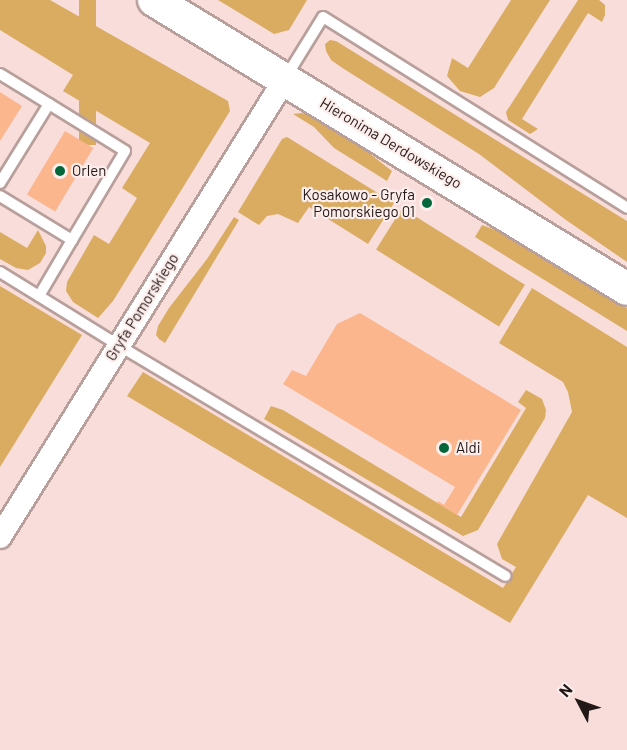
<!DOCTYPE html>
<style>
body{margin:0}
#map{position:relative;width:627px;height:750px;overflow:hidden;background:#f8ddda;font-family:Barlow,sans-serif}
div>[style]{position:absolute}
.green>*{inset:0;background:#daac62;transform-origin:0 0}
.building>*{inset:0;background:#fcb68d;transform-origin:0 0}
.roads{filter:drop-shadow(2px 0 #b89f9c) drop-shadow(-2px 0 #b89f9c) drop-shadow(0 2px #b89f9c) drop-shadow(0 -2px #b89f9c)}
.lane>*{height:10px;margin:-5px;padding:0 5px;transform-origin:5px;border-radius:5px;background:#fff}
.street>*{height:22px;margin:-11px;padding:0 11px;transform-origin:11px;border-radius:11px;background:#fff}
.secondary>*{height:32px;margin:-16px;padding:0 16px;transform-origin:16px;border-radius:16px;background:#fff}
.dots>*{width:16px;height:16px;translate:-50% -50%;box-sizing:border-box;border:3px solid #fdedeb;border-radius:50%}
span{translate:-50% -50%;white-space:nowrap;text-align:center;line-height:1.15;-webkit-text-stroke:4.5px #fdedeb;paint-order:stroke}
.street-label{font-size:15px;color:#211817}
.poi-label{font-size:15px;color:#211817}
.left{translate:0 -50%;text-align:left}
.right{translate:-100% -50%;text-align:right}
.north{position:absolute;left:549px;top:672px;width:60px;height:60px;-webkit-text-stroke:4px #fdedeb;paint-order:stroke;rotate:311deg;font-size:16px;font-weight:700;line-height:24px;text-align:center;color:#211817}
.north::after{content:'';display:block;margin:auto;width:21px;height:27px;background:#211817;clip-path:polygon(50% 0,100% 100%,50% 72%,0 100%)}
</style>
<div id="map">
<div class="green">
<i style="clip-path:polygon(0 0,50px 0,228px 101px,230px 111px,113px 301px,98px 318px,73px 302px,66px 291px,67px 282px,94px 235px,109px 244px,137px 198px,122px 188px,150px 143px,63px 91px,73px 75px,0 30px)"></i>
<i style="left:79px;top:0;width:17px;height:145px"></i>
<i style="clip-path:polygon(218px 0,307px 0,289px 30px,274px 34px)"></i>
<i style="clip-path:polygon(511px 0,550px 0,494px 88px,480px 97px,460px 91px,447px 76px,452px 58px,468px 68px)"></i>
<i style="clip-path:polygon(578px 0,599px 0,605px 5px,605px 15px,602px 22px,588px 13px,522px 119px,538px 129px,530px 134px,508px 120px,506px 112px)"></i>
<i style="clip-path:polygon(330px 40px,336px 41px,627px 221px,627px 262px,566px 220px,479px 154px,344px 69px,331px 60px,326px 51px,325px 44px)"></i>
<i style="clip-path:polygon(302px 113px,333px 125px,392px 171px,387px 181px,334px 148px,314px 127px,293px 114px)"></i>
<i style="clip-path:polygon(287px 137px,394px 203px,368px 244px,309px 207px,298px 223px,278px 214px,267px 216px,259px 225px,238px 212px,282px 139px)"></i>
<i style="left:402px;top:208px;width:145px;height:49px;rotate:32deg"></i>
<i style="clip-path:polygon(234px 217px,239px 220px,165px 343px,159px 339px,156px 335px,158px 326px,169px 308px,207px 259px)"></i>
<i style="clip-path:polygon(482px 225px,514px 237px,627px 308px,627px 331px,475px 237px)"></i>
<i style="clip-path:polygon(38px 230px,46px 246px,46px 253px,40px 263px,28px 270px,16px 268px,0 259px,0 232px,27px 248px)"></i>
<i style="clip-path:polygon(0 286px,82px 335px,0 467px)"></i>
<i style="clip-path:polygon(532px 288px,627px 347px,627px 518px,588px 495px,510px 623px,127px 396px,143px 372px,503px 588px,516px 567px,502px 559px,497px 544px,572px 412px,568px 392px,563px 382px,499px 343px)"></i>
<i style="clip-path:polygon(526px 390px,542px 399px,546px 410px,545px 418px,478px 530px,463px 536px,264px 419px,271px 406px,283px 410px,461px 517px,526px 408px,518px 402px)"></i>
</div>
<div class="building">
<i style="clip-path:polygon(0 92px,22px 106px,0 141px)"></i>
<i style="left:65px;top:131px;width:33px;height:74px;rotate:31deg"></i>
<i style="clip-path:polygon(360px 313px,521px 410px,457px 515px,437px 503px,438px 501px,444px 505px,455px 487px,283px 384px,292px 370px,306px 376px,337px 324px)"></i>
</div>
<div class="roads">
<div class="lane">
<i style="left:0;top:74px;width:57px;rotate:31.5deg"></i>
<i style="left:286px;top:77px;width:70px;rotate:-58.3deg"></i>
<i style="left:323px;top:17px;width:359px;rotate:32.1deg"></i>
<i style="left:0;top:183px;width:93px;rotate:-58.2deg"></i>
<i style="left:49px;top:104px;width:89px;rotate:31.7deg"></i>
<i style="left:125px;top:151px;width:104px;rotate:120.8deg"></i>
<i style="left:72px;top:240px;width:84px;rotate:-148.6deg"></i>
<i style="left:0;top:272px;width:139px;rotate:31.7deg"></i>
<i style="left:118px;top:345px;width:451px;rotate:30.8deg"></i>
<i style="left:39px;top:296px;width:65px;rotate:-59.5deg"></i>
</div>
<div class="street">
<i style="left:0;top:537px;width:539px;rotate:-58.11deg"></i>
</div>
<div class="secondary">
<i style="left:154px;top:0;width:554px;rotate:31.42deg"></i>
</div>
</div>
<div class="dots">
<i style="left:60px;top:171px;background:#04663b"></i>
<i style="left:427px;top:203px;background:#04663b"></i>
<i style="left:444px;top:448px;background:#04663b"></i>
</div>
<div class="street-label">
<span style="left:391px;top:143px;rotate:31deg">Hieronima Derdowskiego</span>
<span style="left:142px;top:307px;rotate:-58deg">Gryfa Pomorskiego</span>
</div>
<div class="poi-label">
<span class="left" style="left:72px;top:171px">Orlen</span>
<span class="right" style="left:415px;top:203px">Kosakowo - Gryfa<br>Pomorskiego 01</span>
<span class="left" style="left:456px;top:448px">Aldi</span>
</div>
<div class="north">N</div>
</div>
